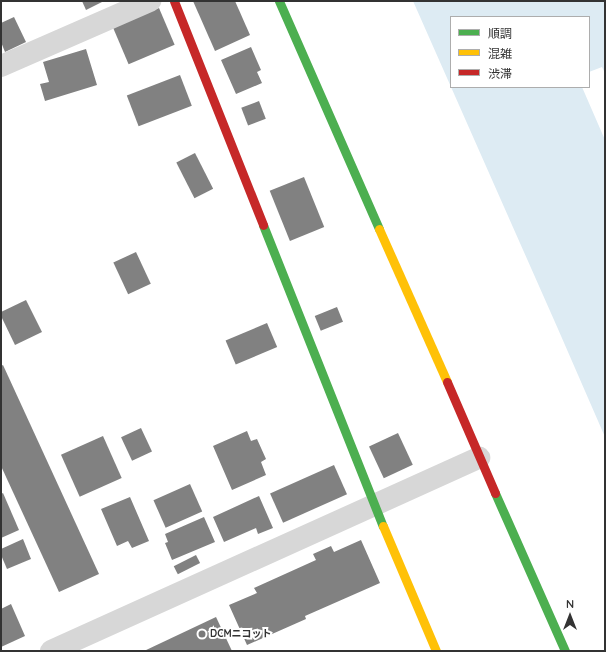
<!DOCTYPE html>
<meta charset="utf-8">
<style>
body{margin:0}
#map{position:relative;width:606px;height:652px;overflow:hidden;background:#fff;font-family:Quicksand,"Noto Sans JP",sans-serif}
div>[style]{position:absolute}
.water>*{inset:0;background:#ddebf3}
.pier>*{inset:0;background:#fff}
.building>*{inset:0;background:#818181;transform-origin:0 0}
.street>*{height:22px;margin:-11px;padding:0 11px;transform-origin:11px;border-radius:11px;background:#d7d7d7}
.fast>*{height:9px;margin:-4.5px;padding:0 4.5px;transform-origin:4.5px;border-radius:4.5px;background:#4caf50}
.slow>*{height:9px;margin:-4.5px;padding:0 4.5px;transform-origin:4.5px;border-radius:4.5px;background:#ffc107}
.jam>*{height:9px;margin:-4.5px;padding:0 4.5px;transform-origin:4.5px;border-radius:4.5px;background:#c62828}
.dots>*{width:11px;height:11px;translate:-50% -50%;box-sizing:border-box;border:2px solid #fff;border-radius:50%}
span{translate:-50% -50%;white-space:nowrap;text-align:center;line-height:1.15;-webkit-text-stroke:4px #fff;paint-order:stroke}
.poi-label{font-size:10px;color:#333;font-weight:700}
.left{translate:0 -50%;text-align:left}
.frame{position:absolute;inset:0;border:2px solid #333;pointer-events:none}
.legend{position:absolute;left:450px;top:16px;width:140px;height:72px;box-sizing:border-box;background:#fff;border:1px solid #adadad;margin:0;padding:5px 7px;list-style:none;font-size:12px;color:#333}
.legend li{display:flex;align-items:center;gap:8px;height:20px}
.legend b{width:20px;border:1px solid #adadad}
.north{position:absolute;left:550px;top:596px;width:40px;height:40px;-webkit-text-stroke:3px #fff;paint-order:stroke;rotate:0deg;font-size:11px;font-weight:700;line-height:16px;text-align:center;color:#333}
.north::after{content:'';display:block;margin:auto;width:14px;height:18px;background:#333;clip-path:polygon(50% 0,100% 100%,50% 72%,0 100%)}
</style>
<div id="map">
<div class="water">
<i style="clip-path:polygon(evenodd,413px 1px,605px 1px,605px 437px,558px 329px,413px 1px,451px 17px,589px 17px,589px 87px,451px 87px,451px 17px)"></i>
</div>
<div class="pier">
<i style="clip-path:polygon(602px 67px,605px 73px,605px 140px,582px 87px,589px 87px,589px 72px)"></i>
</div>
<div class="building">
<i style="clip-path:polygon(82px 1px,104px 1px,86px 10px)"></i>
<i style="clip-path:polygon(193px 1px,235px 1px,250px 35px,215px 51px)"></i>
<i style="left:159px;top:8px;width:40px;height:50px;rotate:67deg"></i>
<i style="clip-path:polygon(14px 17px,26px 42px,5px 52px,1px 42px,1px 23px)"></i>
<i style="clip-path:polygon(251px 47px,261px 70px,257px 72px,262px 83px,236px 94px,221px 60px)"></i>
<i style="clip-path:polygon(86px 49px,97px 85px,45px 101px,40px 84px,49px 82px,43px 62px)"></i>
<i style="left:180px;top:75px;width:33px;height:57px;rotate:69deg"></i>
<i style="left:259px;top:101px;width:19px;height:19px;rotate:69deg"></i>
<i style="left:195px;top:153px;width:40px;height:21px;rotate:63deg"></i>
<i style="left:304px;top:177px;width:54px;height:37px;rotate:68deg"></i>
<i style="left:136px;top:252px;width:35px;height:25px;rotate:65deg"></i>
<i style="clip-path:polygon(26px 300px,42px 332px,15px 345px,1px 316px,1px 312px)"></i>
<i style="left:337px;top:307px;width:16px;height:24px;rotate:68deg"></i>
<i style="left:267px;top:323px;width:26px;height:45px;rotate:67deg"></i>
<i style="clip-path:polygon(3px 365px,99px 574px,59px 592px,1px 466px,1px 366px)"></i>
<i style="left:141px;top:428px;width:26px;height:22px;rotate:65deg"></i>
<i style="clip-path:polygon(247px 431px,251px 441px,257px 439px,266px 459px,261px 462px,266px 475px,232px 490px,213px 446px)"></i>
<i style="left:398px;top:433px;width:35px;height:32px;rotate:65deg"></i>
<i style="left:103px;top:436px;width:46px;height:46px;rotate:66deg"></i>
<i style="left:334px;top:465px;width:32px;height:70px;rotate:66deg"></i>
<i style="left:190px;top:484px;width:30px;height:40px;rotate:66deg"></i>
<i style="clip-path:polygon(3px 493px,19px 530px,1px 538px,1px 494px)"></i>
<i style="clip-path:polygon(259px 496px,273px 528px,258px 534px,256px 528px,224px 542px,213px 517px)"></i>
<i style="clip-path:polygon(130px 497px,149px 541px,132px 548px,128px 541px,117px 546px,101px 509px)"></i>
<i style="clip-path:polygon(204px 517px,215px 542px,172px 560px,165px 543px,168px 542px,165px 534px)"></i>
<i style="clip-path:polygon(23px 539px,31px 559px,7px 569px,1px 555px,1px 549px)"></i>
<i style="clip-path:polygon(361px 540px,380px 583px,305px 616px,306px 619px,247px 645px,229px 605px,257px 593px,254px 588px,316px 560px,313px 554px,331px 546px,334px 552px)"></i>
<i style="left:196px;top:555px;width:9px;height:25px;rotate:63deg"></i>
<i style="clip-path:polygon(11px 604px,25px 636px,1px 647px,1px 609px)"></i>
<i style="clip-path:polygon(216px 617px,232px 651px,144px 651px)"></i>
</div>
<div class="street">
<i style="left:1px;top:66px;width:163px;rotate:-23.6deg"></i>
<i style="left:51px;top:651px;width:470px;rotate:-24.3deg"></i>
</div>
<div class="fast">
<i style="left:279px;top:1px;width:249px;rotate:66.3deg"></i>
<i style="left:263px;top:225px;width:324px;rotate:68.3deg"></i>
<i style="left:495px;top:493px;width:173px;rotate:66.1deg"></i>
</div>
<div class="slow">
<i style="left:379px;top:229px;width:167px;rotate:66deg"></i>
<i style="left:383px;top:526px;width:136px;rotate:67deg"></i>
</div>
<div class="jam">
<i style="left:174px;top:1px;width:241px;rotate:68.3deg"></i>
<i style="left:447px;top:382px;width:121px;rotate:66.6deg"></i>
</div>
<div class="dots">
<i style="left:202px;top:634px;background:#7a7a7a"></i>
</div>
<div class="poi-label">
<span class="left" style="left:210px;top:634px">DCMニコット</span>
</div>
<div class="frame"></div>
<ul class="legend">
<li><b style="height:5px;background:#4caf50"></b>順調</li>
<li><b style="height:5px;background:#ffc107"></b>混雑</li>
<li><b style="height:5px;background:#c62828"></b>渋滞</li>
</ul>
<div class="north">N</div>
</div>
